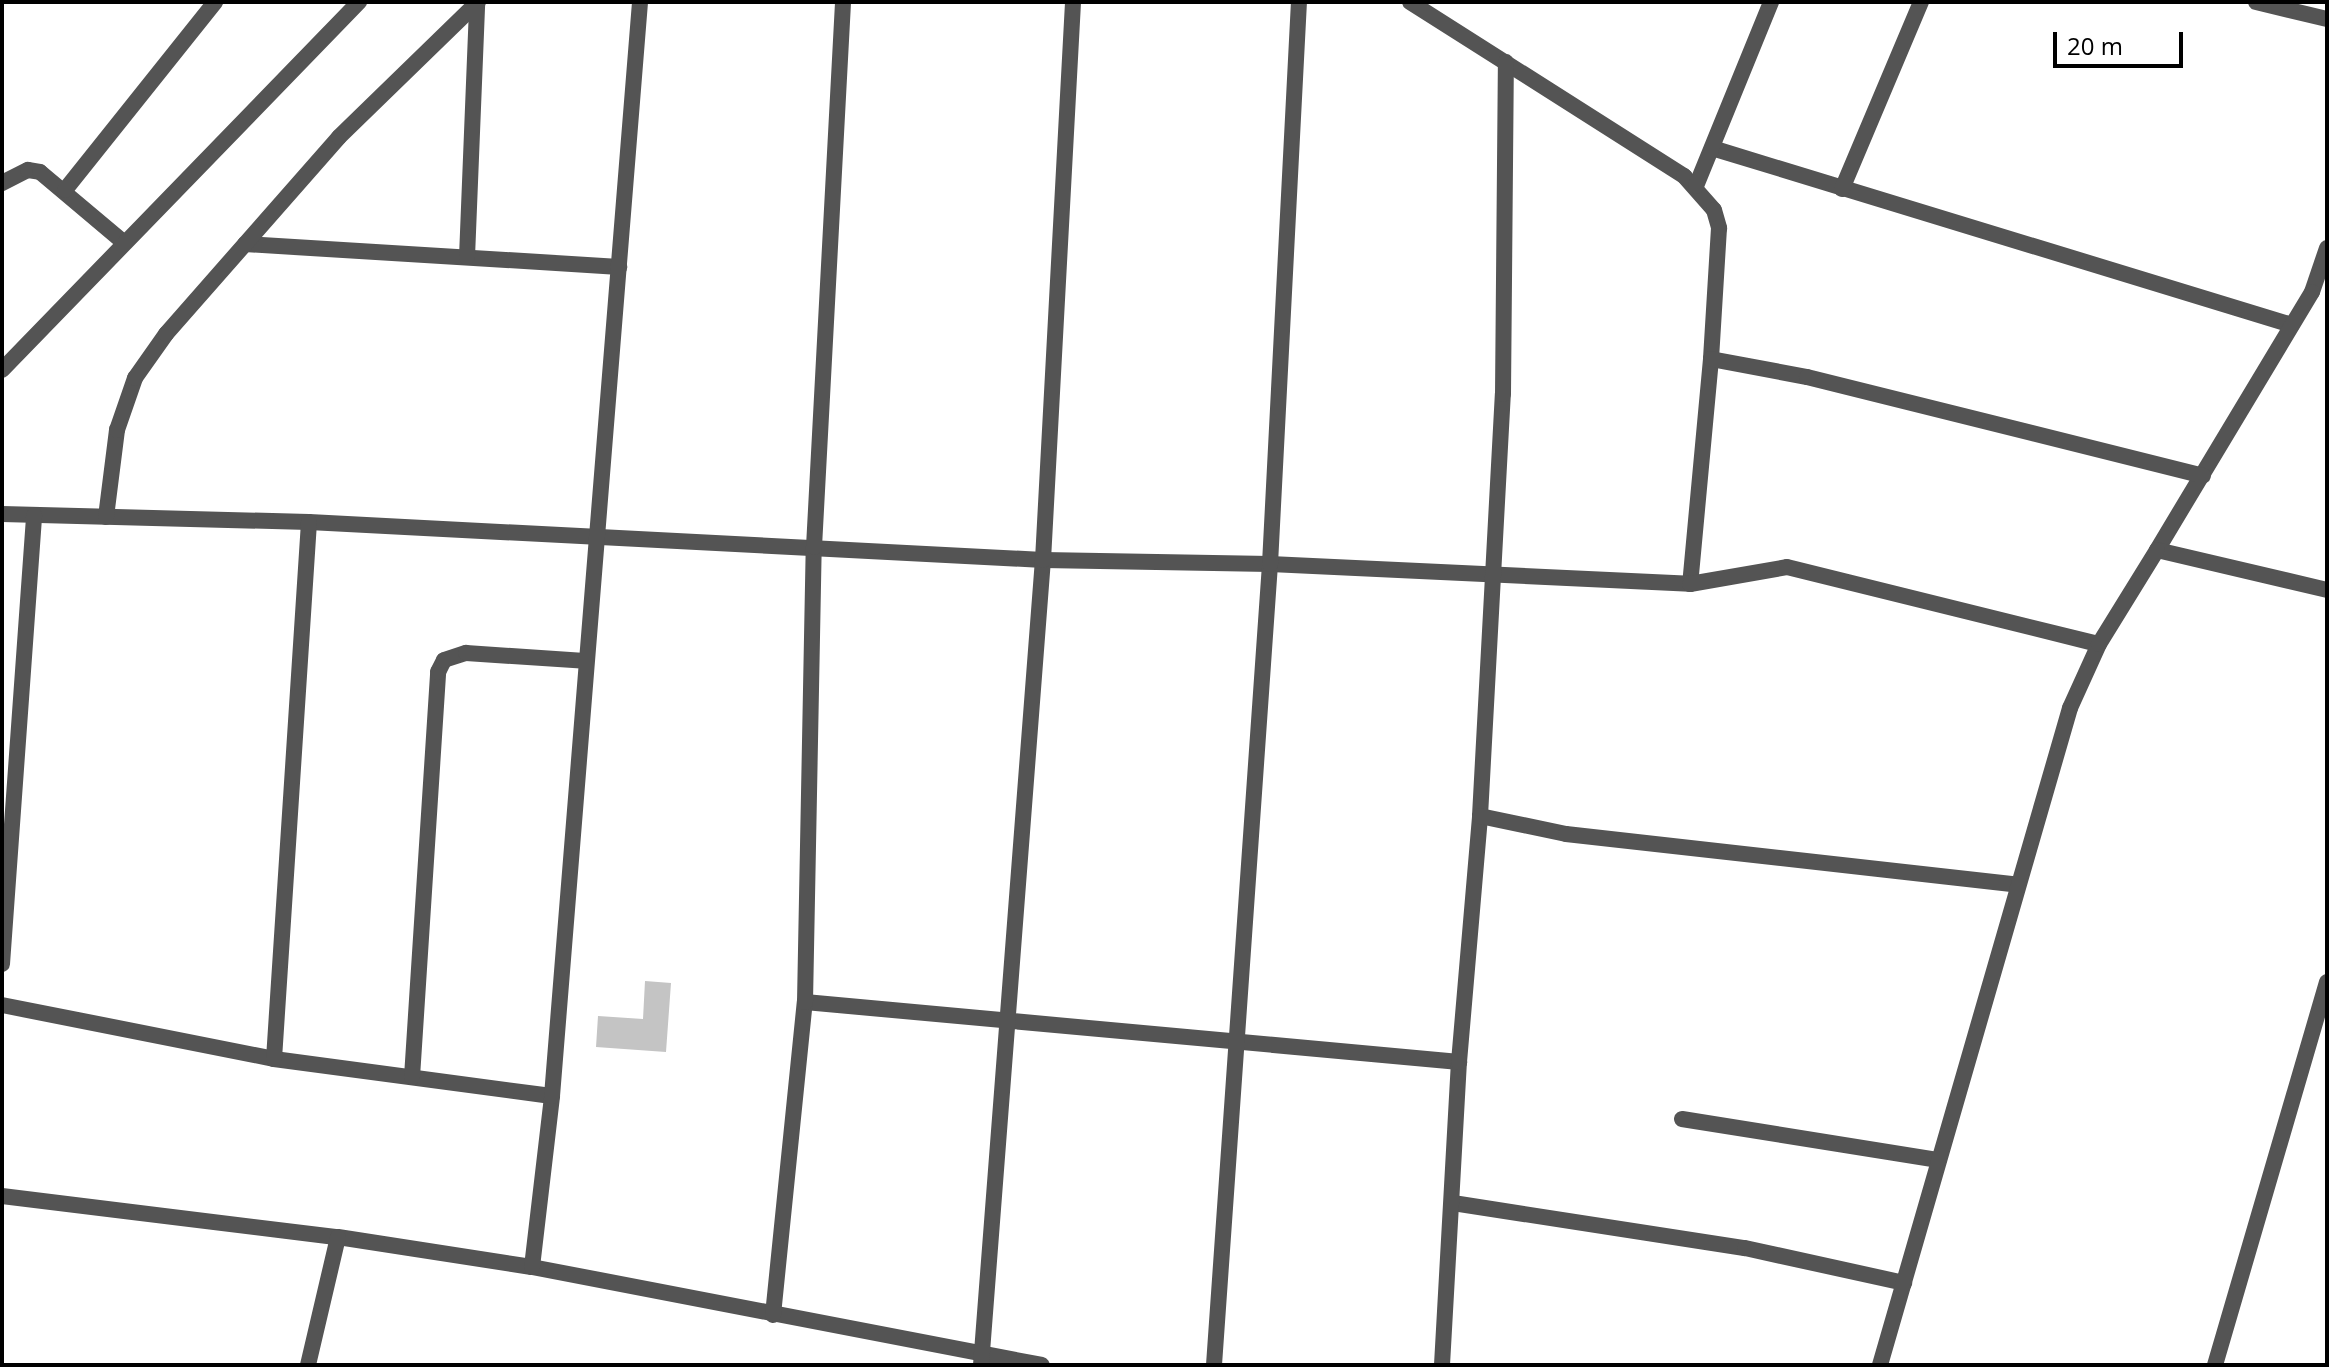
<!DOCTYPE html>
<style>
body{margin:0}
#map{position:relative;width:2329px;height:1367px;overflow:hidden;background:#fff;font-family:"Open Sans",sans-serif}
div>[style]{position:absolute}
.building>*{inset:0;background:#c4c4c4}
.minor>*{height:16px;margin:-8px;padding:0 8px;transform-origin:8px;border-radius:8px;background:#545454}
span{translate:-50% -50%;white-space:nowrap;text-align:center;line-height:1.15;-webkit-text-stroke:8px #fff;paint-order:stroke}
.frame{position:absolute;inset:0;border:4px solid #000;pointer-events:none}
.scale{position:absolute;left:2053px;top:32px;width:130px;height:36px;box-sizing:border-box;border:4px solid #000;border-top:0;padding-left:10px;font-size:24px;line-height:28px;white-space:nowrap;color:#000;-webkit-text-stroke:6px #fff;paint-order:stroke}
</style>
<div id="map">
<div class="building">
<i style="clip-path:polygon(645px 981px,671px 983px,666px 1052px,596px 1047px,598px 1016px,643px 1019px)"></i>
</div>
<div class="minor">
<i style="left:1410px;top:2px;width:325px;rotate:32.4deg"></i>
<i style="left:1684px;top:176px;width:45px;rotate:48.6deg"></i>
<i style="left:1714px;top:210px;width:19px;rotate:74deg"></i>
<i style="left:1719px;top:228px;width:131px;rotate:93.5deg"></i>
<i style="left:1711px;top:359px;width:226px;rotate:95.3deg"></i>
<i style="left:2256px;top:2px;width:73px;rotate:13.5deg"></i>
<i style="left:1712px;top:148px;width:606px;rotate:16.97deg"></i>
<i style="left:2px;top:183px;width:29px;rotate:-27deg"></i>
<i style="left:28px;top:170px;width:12px;rotate:9deg"></i>
<i style="left:40px;top:172px;width:109px;rotate:40.1deg"></i>
<i style="left:1696px;top:186px;width:199px;rotate:-67.8deg"></i>
<i style="left:1842px;top:189px;width:203px;rotate:-67.1deg"></i>
<i style="left:65px;top:190px;width:241px;rotate:-51.4deg"></i>
<i style="left:245px;top:244px;width:375px;rotate:3.5deg"></i>
<i style="left:2327px;top:248px;width:46px;rotate:108.8deg"></i>
<i style="left:2312px;top:292px;width:301px;rotate:121deg"></i>
<i style="left:2157px;top:550px;width:175px;rotate:13.2deg"></i>
<i style="left:467px;top:257px;width:254px;rotate:-87.7deg"></i>
<i style="left:1711px;top:359px;width:98px;rotate:10.6deg"></i>
<i style="left:1807px;top:377px;width:408px;rotate:14deg"></i>
<i style="left:2px;top:370px;width:513px;rotate:-45.87deg"></i>
<i style="left:2px;top:514px;width:307px;rotate:1.5deg"></i>
<i style="left:309px;top:522px;width:735px;rotate:2.96deg"></i>
<i style="left:1043px;top:560px;width:227px;rotate:1deg"></i>
<i style="left:1270px;top:564px;width:420px;rotate:2.7deg"></i>
<i style="left:1690px;top:584px;width:98px;rotate:-9.9deg"></i>
<i style="left:1787px;top:567px;width:321px;rotate:13.9deg"></i>
<i style="left:106px;top:517px;width:88px;rotate:-82.8deg"></i>
<i style="left:117px;top:430px;width:55px;rotate:-70.9deg"></i>
<i style="left:135px;top:378px;width:54px;rotate:-54.8deg"></i>
<i style="left:166px;top:334px;width:262px;rotate:-48.7deg"></i>
<i style="left:339px;top:137px;width:194px;rotate:-44.2deg"></i>
<i style="left:1480px;top:816px;width:423px;rotate:-86.9deg"></i>
<i style="left:1503px;top:394px;width:332px;rotate:-89.5deg"></i>
<i style="left:2px;top:964px;width:450px;rotate:-85.9deg"></i>
<i style="left:805px;top:1002px;width:657px;rotate:5.24deg"></i>
<i style="left:2px;top:1005px;width:277px;rotate:11.2deg"></i>
<i style="left:274px;top:1059px;width:280px;rotate:7.6deg"></i>
<i style="left:274px;top:1059px;width:538px;rotate:-86.27deg"></i>
<i style="left:412px;top:1077px;width:406px;rotate:-86.3deg"></i>
<i style="left:438px;top:672px;width:13px;rotate:-63deg"></i>
<i style="left:444px;top:660px;width:23px;rotate:-18deg"></i>
<i style="left:466px;top:653px;width:119px;rotate:3.8deg"></i>
<i style="left:1682px;top:1119px;width:260px;rotate:9.1deg"></i>
<i style="left:2px;top:1196px;width:338px;rotate:7deg"></i>
<i style="left:338px;top:1237px;width:196px;rotate:8.8deg"></i>
<i style="left:532px;top:1267px;width:519px;rotate:10.88deg"></i>
<i style="left:1453px;top:1203px;width:295px;rotate:8.8deg"></i>
<i style="left:1745px;top:1248px;width:163px;rotate:12.4deg"></i>
<i style="left:532px;top:1267px;width:172px;rotate:-83.3deg"></i>
<i style="left:552px;top:1096px;width:1098px;rotate:-85.4deg"></i>
<i style="left:773px;top:1315px;width:315px;rotate:-84.2deg"></i>
<i style="left:805px;top:1002px;width:455px;rotate:-88.9deg"></i>
<i style="left:814px;top:547px;width:546px;rotate:-86.95deg"></i>
<i style="left:308px;top:1365px;width:131px;rotate:-76.8deg"></i>
<i style="left:981px;top:1365px;width:807px;rotate:-85.6deg"></i>
<i style="left:1043px;top:560px;width:559px;rotate:-86.92deg"></i>
<i style="left:1214px;top:1365px;width:803px;rotate:-86deg"></i>
<i style="left:1270px;top:564px;width:563px;rotate:-87.05deg"></i>
<i style="left:1442px;top:1365px;width:303px;rotate:-86.8deg"></i>
<i style="left:1459px;top:1062px;width:247px;rotate:-85.1deg"></i>
<i style="left:1480px;top:816px;width:88px;rotate:11.8deg"></i>
<i style="left:1566px;top:834px;width:455px;rotate:6.4deg"></i>
<i style="left:1880px;top:1365px;width:684px;rotate:-73.87deg"></i>
<i style="left:2070px;top:708px;width:70px;rotate:-65.6deg"></i>
<i style="left:2099px;top:644px;width:110px;rotate:-58.3deg"></i>
<i style="left:2215px;top:1365px;width:399px;rotate:-73.7deg"></i>
</div>
<div class="frame"></div>
<div class="scale">20 m</div>
</div>
